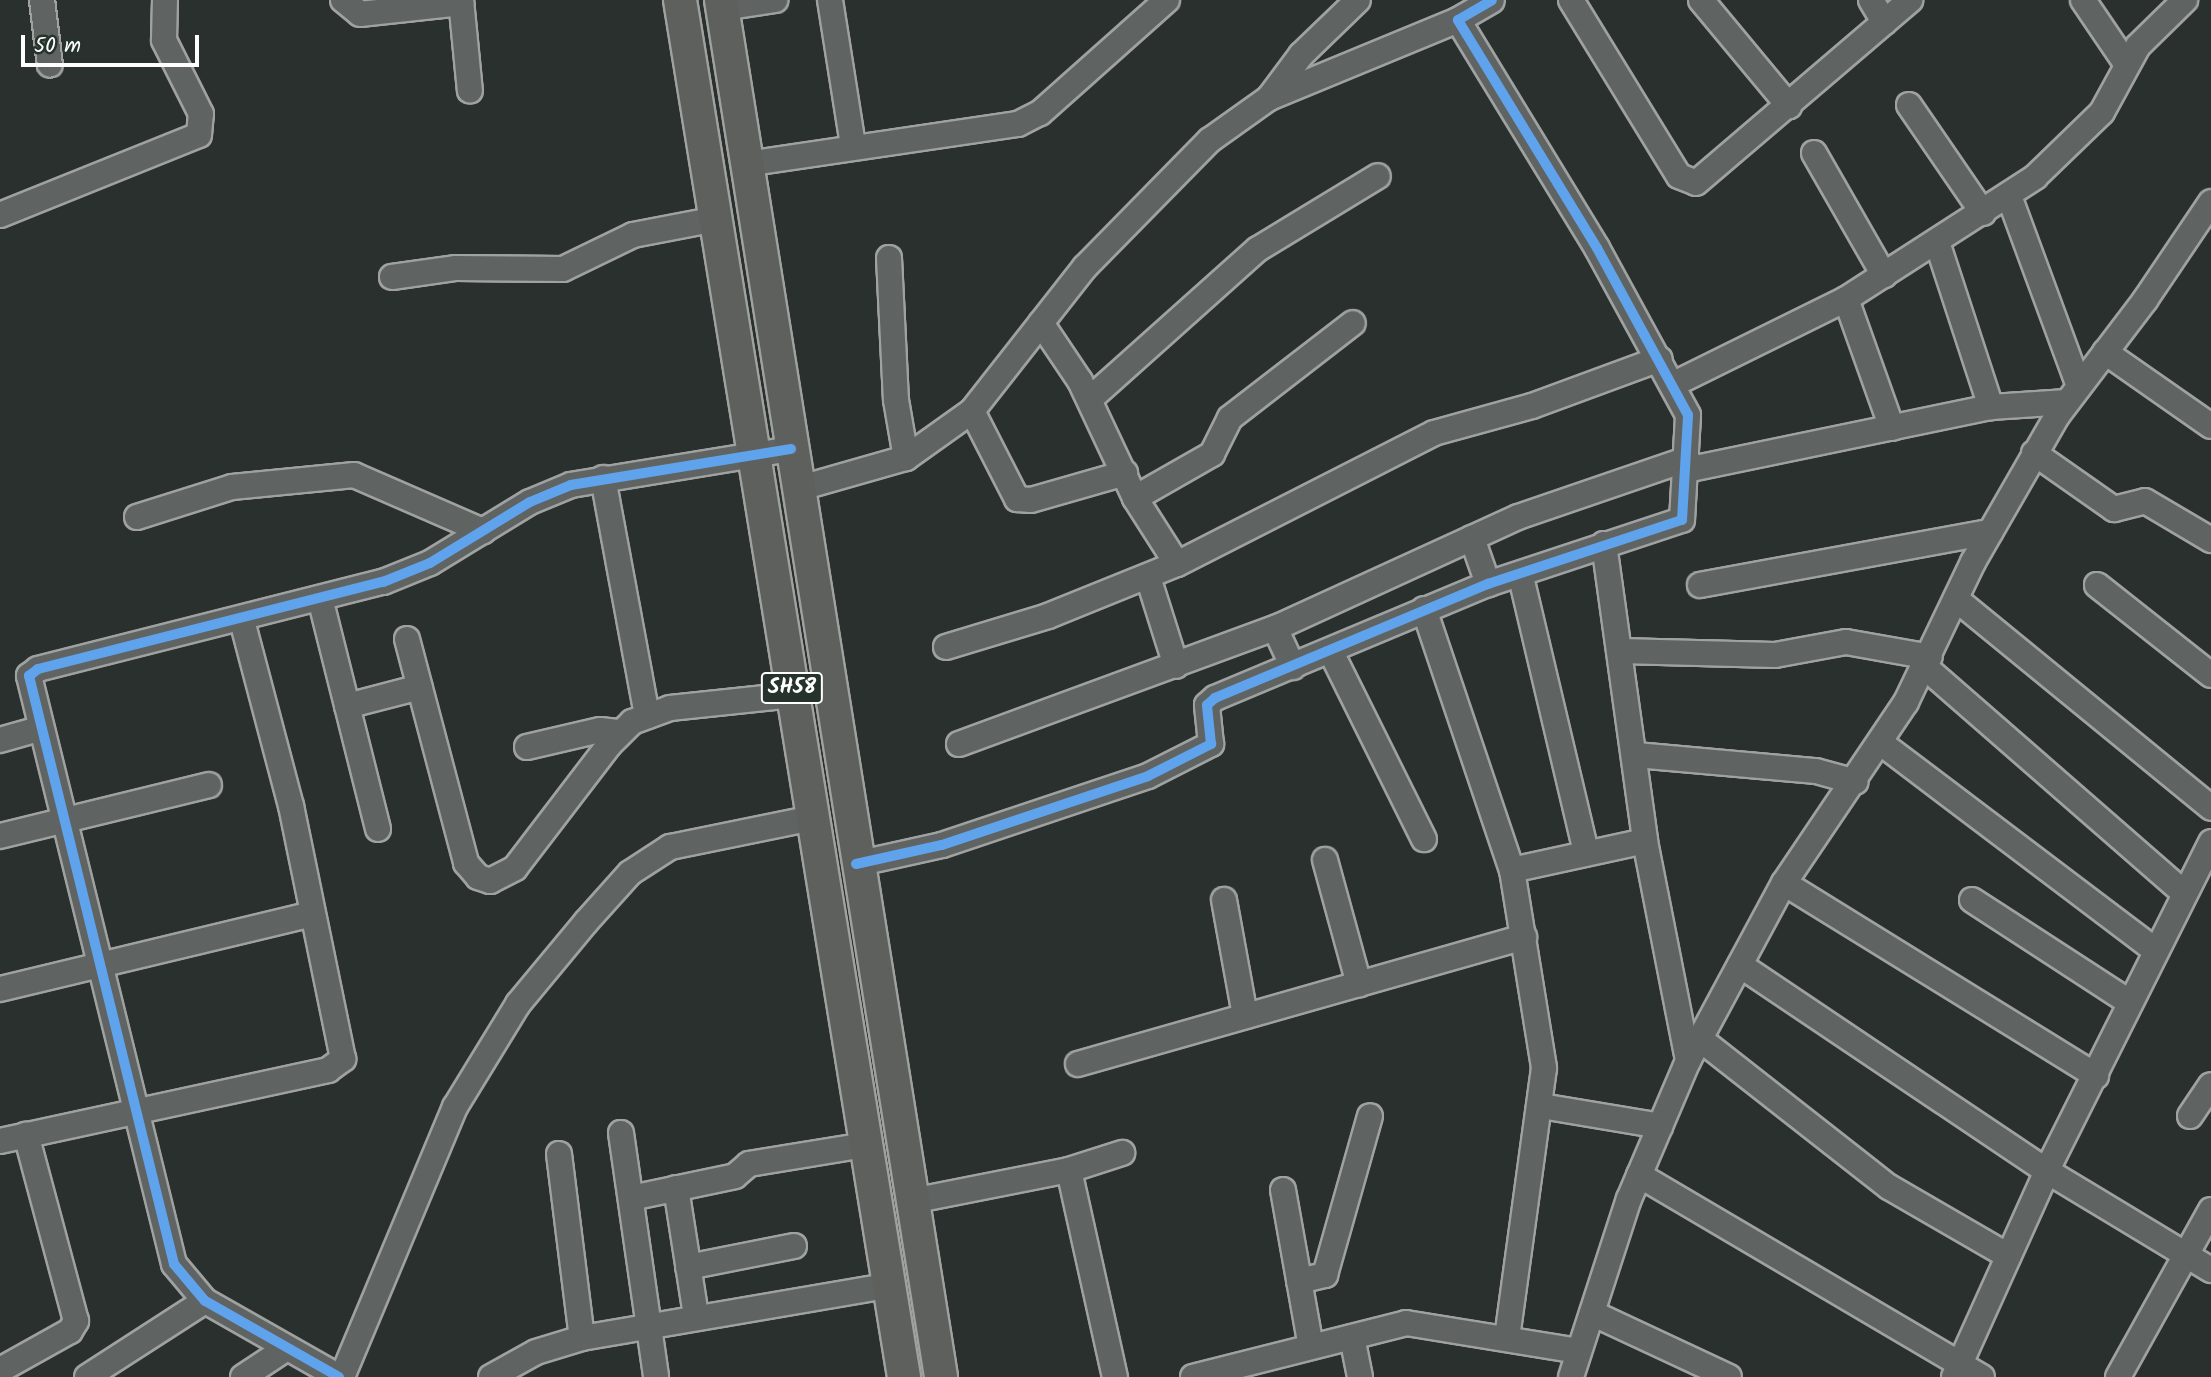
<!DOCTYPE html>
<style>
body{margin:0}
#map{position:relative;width:2211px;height:1377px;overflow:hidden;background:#29302d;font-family:Kalam,sans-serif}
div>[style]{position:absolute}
.roads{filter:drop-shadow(2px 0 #9fa2a0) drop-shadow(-2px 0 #9fa2a0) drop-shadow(0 2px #9fa2a0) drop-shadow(0 -2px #9fa2a0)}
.minor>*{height:24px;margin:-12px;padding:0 12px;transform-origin:12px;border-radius:12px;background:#5f6362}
.major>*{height:32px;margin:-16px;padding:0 16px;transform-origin:16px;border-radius:16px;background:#5e605d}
.cycleway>*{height:10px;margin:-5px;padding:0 5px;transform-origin:5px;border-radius:5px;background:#60a3ed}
span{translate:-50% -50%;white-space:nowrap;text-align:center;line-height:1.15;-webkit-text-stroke:6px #26332d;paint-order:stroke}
.shield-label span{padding:2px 5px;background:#26332d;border:2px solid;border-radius:5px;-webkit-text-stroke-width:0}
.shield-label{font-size:21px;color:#fff;font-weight:700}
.scale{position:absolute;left:21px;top:35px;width:178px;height:32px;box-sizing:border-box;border:4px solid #fff;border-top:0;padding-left:9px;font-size:21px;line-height:24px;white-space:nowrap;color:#fff;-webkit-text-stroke:5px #26332d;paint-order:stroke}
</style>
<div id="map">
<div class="roads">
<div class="minor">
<i style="left:42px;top:0;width:65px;rotate:83deg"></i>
<i style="left:343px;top:0;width:22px;rotate:39deg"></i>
<i style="left:360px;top:14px;width:102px;rotate:-6.2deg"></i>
<i style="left:461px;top:0;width:91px;rotate:84.4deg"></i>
<i style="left:830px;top:0;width:148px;rotate:81deg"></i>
<i style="left:1571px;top:0;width:206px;rotate:58.5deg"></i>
<i style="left:1679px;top:176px;width:18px;rotate:22deg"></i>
<i style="left:1696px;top:183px;width:282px;rotate:-40.5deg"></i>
<i style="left:1701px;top:0;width:138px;rotate:50.3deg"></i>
<i style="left:1871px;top:0;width:26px;rotate:59deg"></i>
<i style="left:2083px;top:0;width:78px;rotate:55.9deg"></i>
<i style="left:722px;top:8px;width:54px;rotate:-8.6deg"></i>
<i style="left:1269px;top:98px;width:54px;rotate:-53.3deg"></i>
<i style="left:1301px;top:55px;width:79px;rotate:-44deg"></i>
<i style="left:1909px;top:105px;width:131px;rotate:55.6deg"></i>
<i style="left:1814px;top:153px;width:141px;rotate:60.2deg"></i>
<i style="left:746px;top:164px;width:275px;rotate:-8.4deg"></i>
<i style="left:1018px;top:124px;width:25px;rotate:-27deg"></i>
<i style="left:1040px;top:113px;width:170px;rotate:-41.7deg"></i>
<i style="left:2009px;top:196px;width:202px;rotate:69.8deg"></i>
<i style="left:0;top:215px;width:214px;rotate:-21.9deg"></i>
<i style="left:199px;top:135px;width:21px;rotate:-85deg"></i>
<i style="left:201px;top:114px;width:83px;rotate:-116.6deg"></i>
<i style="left:164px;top:40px;width:40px;rotate:-88.6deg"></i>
<i style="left:1937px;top:242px;width:174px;rotate:71.9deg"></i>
<i style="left:889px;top:258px;width:142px;rotate:87.2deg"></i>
<i style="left:896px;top:400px;width:59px;rotate:80.2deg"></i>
<i style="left:392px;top:277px;width:65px;rotate:-8deg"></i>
<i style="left:456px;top:268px;width:107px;rotate:0.5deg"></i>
<i style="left:563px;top:269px;width:78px;rotate:-25.9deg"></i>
<i style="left:633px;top:235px;width:85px;rotate:-10.9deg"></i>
<i style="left:1846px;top:299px;width:137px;rotate:70.4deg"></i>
<i style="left:1041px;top:323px;width:70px;rotate:56.1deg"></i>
<i style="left:1080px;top:381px;width:129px;rotate:64.8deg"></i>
<i style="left:1135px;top:498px;width:78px;rotate:57.5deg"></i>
<i style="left:2105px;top:352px;width:129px;rotate:34.9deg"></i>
<i style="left:1674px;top:384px;width:192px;rotate:-26.3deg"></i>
<i style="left:1846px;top:299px;width:225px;rotate:-32.8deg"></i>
<i style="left:2035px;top:177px;width:93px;rotate:-44.1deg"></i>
<i style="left:2102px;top:112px;width:75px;rotate:-61.4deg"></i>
<i style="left:2138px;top:46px;width:66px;rotate:-44.4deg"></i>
<i style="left:1090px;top:399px;width:225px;rotate:-41.8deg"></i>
<i style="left:1258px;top:249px;width:140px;rotate:-31.3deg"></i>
<i style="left:972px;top:411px;width:99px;rotate:62.9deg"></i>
<i style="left:1017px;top:499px;width:14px;rotate:4deg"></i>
<i style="left:1031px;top:500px;width:98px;rotate:-16deg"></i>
<i style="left:2034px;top:453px;width:98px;rotate:35deg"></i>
<i style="left:2114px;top:509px;width:32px;rotate:-14deg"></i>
<i style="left:2145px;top:501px;width:77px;rotate:30.6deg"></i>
<i style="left:1686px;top:470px;width:311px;rotate:-11.7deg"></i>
<i style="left:1991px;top:407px;width:76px;rotate:-3.8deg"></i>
<i style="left:603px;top:478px;width:242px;rotate:79.5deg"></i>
<i style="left:797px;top:489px;width:113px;rotate:-15.9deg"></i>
<i style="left:906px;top:458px;width:81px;rotate:-35.5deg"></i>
<i style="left:972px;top:411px;width:183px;rotate:-51.9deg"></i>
<i style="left:1085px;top:267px;width:178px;rotate:-45.5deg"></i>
<i style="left:1210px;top:140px;width:72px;rotate:-35.4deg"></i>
<i style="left:1269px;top:98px;width:204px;rotate:-22.4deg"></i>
<i style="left:1135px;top:498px;width:89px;rotate:-29.7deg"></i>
<i style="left:1212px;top:454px;width:40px;rotate:-63.4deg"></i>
<i style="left:1230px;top:418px;width:155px;rotate:-37.7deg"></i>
<i style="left:137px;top:517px;width:100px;rotate:-17.5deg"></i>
<i style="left:232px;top:487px;width:123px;rotate:-5.6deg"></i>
<i style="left:354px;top:475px;width:141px;rotate:23.5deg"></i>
<i style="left:1472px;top:538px;width:49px;rotate:70.8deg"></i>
<i style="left:1604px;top:544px;width:300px;rotate:82.1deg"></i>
<i style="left:1645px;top:841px;width:224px;rotate:78.9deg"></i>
<i style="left:1148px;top:577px;width:93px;rotate:72.5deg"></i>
<i style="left:1521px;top:577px;width:284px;rotate:76.7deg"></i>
<i style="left:1700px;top:585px;width:295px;rotate:-10.4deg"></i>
<i style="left:2097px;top:585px;width:145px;rotate:38.3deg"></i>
<i style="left:1956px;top:599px;width:330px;rotate:39.3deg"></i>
<i style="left:321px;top:602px;width:234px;rotate:75.9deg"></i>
<i style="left:1424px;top:609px;width:275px;rotate:71.4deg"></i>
<i style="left:1512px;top:870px;width:201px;rotate:80.8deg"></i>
<i style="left:1544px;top:1068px;width:273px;rotate:97.8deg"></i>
<i style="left:1275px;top:628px;width:43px;rotate:65.2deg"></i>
<i style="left:407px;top:639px;width:232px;rotate:75.2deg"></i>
<i style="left:466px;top:863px;width:18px;rotate:49deg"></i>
<i style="left:478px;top:877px;width:13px;rotate:18deg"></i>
<i style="left:490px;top:881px;width:28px;rotate:-27deg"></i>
<i style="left:515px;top:868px;width:155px;rotate:-52.6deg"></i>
<i style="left:609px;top:745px;width:33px;rotate:-45deg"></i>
<i style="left:632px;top:722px;width:40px;rotate:-20.2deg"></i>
<i style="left:670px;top:708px;width:124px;rotate:-6deg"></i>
<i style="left:946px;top:647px;width:107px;rotate:-16.9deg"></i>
<i style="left:1048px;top:616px;width:139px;rotate:-22deg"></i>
<i style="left:1177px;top:564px;width:288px;rotate:-27deg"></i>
<i style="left:1434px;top:433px;width:102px;rotate:-15.4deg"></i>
<i style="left:1532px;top:406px;width:136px;rotate:-20.2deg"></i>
<i style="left:1620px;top:651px;width:155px;rotate:1.5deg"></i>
<i style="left:1775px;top:655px;width:72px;rotate:-10.4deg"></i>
<i style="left:1846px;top:642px;width:85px;rotate:10.1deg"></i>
<i style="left:1331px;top:652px;width:209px;rotate:63.6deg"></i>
<i style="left:1925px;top:667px;width:344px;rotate:41.1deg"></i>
<i style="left:347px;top:706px;width:75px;rotate:-14.6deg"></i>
<i style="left:0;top:740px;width:41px;rotate:-15.8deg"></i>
<i style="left:1881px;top:743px;width:343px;rotate:37.1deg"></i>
<i style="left:959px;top:744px;width:342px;rotate:-20.2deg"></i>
<i style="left:1280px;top:626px;width:262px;rotate:-24.6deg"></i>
<i style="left:1518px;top:517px;width:179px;rotate:-18.9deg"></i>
<i style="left:527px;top:747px;width:75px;rotate:-13.1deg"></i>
<i style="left:600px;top:730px;width:20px;rotate:6deg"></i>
<i style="left:1636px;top:755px;width:181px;rotate:5.1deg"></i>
<i style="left:1816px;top:771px;width:41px;rotate:15.4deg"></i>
<i style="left:0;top:836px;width:215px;rotate:-13.7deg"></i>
<i style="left:1325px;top:860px;width:129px;rotate:74.7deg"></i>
<i style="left:856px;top:864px;width:88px;rotate:-12.5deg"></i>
<i style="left:942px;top:845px;width:217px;rotate:-18.5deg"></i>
<i style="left:1148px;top:776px;width:71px;rotate:-26.9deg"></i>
<i style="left:1211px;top:744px;width:39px;rotate:-96deg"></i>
<i style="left:1207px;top:705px;width:11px;rotate:-41deg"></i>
<i style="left:1215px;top:698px;width:296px;rotate:-22.7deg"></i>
<i style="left:1488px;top:584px;width:204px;rotate:-18.3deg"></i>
<i style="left:1682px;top:520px;width:105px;rotate:-86.7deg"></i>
<i style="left:1688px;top:415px;width:190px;rotate:-118.6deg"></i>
<i style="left:1597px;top:248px;width:267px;rotate:-121.4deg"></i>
<i style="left:1458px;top:20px;width:39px;rotate:-30deg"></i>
<i style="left:1512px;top:870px;width:136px;rotate:-12.3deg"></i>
<i style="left:1784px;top:883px;width:367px;rotate:31.7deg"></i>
<i style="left:1224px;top:900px;width:118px;rotate:79.7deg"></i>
<i style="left:1972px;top:900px;width:187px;rotate:33deg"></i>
<i style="left:1740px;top:965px;width:370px;rotate:33.9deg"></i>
<i style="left:2047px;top:1171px;width:192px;rotate:31.1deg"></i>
<i style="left:0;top:989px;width:321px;rotate:-13.5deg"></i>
<i style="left:1700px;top:1039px;width:240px;rotate:38.1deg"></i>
<i style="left:1889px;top:1187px;width:138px;rotate:30.1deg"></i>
<i style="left:1078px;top:1064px;width:464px;rotate:-15.9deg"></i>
<i style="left:1541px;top:1106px;width:121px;rotate:9.5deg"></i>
<i style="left:2190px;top:1116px;width:37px;rotate:-56deg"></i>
<i style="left:621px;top:1133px;width:246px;rotate:81.8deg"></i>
<i style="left:0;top:1141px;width:336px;rotate:-12.2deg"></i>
<i style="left:328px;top:1070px;width:19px;rotate:-36deg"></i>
<i style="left:343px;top:1059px;width:258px;rotate:-101.6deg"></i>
<i style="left:291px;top:806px;width:192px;rotate:-104.8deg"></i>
<i style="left:559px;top:1154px;width:185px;rotate:82.9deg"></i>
<i style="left:1069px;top:1170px;width:212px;rotate:77.5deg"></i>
<i style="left:1639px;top:1175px;width:398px;rotate:30.5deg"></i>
<i style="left:676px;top:1188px;width:129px;rotate:81.1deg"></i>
<i style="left:1283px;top:1190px;width:159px;rotate:79.9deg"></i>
<i style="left:631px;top:1198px;width:106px;rotate:-11.9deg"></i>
<i style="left:735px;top:1176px;width:18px;rotate:-41deg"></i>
<i style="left:749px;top:1164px;width:118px;rotate:-9.3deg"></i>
<i style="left:912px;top:1201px;width:160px;rotate:-11.2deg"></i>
<i style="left:1069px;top:1170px;width:56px;rotate:-17.8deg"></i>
<i style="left:688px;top:1267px;width:108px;rotate:-11.2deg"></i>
<i style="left:1299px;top:1281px;width:27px;rotate:-13deg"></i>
<i style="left:1325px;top:1275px;width:165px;rotate:-74.2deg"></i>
<i style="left:1592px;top:1313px;width:151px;rotate:25deg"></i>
<i style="left:1352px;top:1337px;width:41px;rotate:78.7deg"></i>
<i style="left:0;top:1370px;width:80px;rotate:-29.1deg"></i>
<i style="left:70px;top:1331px;width:12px;rotate:-59deg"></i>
<i style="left:76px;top:1321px;width:193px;rotate:-105deg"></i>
<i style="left:87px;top:1377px;width:140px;rotate:-32.8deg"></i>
<i style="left:243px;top:1377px;width:49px;rotate:-33.4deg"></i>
<i style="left:339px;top:1377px;width:154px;rotate:-150.4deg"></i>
<i style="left:205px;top:1301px;width:48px;rotate:-130deg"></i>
<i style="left:174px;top:1264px;width:606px;rotate:-103.85deg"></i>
<i style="left:29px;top:676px;width:11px;rotate:-38deg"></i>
<i style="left:38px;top:669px;width:356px;rotate:-14.2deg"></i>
<i style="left:383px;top:582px;width:51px;rotate:-22deg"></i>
<i style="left:430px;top:563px;width:117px;rotate:-31.4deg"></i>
<i style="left:530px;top:502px;width:44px;rotate:-22.5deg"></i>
<i style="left:571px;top:485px;width:223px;rotate:-9.3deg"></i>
<i style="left:342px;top:1377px;width:293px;rotate:-67.3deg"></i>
<i style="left:455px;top:1107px;width:121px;rotate:-58.5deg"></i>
<i style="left:518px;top:1004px;width:107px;rotate:-50.3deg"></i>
<i style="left:586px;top:922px;width:66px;rotate:-48.1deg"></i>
<i style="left:630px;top:873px;width:48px;rotate:-33deg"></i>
<i style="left:670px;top:847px;width:146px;rotate:-11.5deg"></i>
<i style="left:491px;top:1377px;width:51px;rotate:-29.1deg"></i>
<i style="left:536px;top:1352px;width:48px;rotate:-16.9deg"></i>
<i style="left:582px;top:1338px;width:309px;rotate:-9.7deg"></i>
<i style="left:1193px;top:1377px;width:220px;rotate:-14.2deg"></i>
<i style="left:1406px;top:1323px;width:174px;rotate:9.2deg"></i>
<i style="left:1571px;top:1377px;width:187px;rotate:-72deg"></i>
<i style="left:1629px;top:1199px;width:150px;rotate:-66.9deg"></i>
<i style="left:1688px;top:1061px;width:202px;rotate:-61.7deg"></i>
<i style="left:1784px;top:883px;width:218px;rotate:-56deg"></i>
<i style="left:1906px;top:702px;width:155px;rotate:-64.4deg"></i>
<i style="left:1973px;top:562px;width:168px;rotate:-60.1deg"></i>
<i style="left:2057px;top:416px;width:146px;rotate:-52.8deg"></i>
<i style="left:2145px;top:300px;width:118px;rotate:-56deg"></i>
<i style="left:1954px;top:1377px;width:234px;rotate:-65.7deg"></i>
<i style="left:2050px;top:1164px;width:360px;rotate:-63.4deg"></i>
<i style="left:2118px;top:1377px;width:191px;rotate:-60.9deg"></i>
</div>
<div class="major">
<i style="left:680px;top:0;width:1395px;rotate:80.76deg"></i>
<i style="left:721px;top:0;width:1394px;rotate:80.92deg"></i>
</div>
</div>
<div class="cycleway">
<i style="left:856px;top:864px;width:88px;rotate:-12.5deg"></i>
<i style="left:942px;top:845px;width:217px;rotate:-18.5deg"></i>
<i style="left:1148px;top:776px;width:71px;rotate:-26.9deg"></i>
<i style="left:1211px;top:744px;width:39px;rotate:-96deg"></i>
<i style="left:1207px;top:705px;width:11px;rotate:-41deg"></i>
<i style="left:1215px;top:698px;width:296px;rotate:-22.7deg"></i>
<i style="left:1488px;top:584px;width:204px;rotate:-18.3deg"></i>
<i style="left:1682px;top:520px;width:105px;rotate:-86.7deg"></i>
<i style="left:1688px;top:415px;width:190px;rotate:-118.6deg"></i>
<i style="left:1597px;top:248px;width:267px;rotate:-121.4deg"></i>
<i style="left:1458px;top:20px;width:39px;rotate:-30deg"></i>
<i style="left:339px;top:1377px;width:154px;rotate:-150.4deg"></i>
<i style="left:205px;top:1301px;width:48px;rotate:-130deg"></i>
<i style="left:174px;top:1264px;width:606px;rotate:-103.85deg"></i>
<i style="left:29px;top:676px;width:11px;rotate:-38deg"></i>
<i style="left:38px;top:669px;width:356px;rotate:-14.2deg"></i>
<i style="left:383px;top:582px;width:51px;rotate:-22deg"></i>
<i style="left:430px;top:563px;width:117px;rotate:-31.4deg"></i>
<i style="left:530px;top:502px;width:44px;rotate:-22.5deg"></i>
<i style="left:571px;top:485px;width:223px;rotate:-9.3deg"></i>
</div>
<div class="shield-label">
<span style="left:792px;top:688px">SH58</span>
</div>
<div class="scale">50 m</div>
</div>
